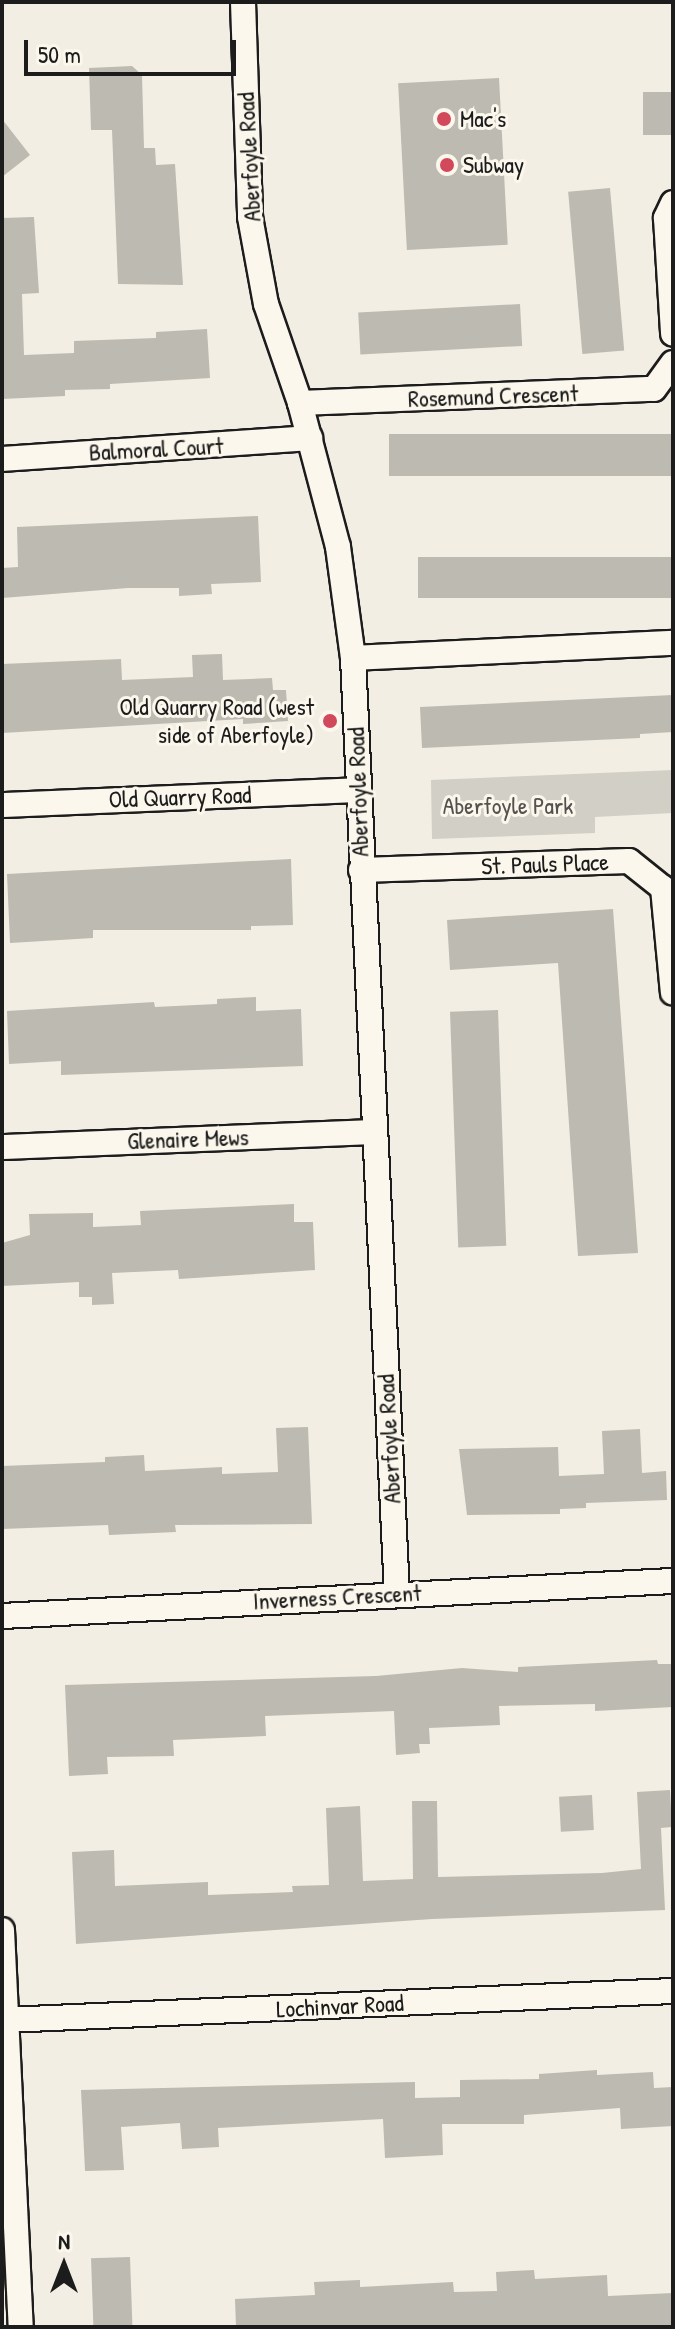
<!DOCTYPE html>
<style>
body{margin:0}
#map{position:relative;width:675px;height:2329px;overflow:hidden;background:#f2eee4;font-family:"Patrick Hand",sans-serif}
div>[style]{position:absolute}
.green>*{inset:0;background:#d2cfc6}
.building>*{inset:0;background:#bdbab1;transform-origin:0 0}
.roads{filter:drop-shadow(2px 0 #1c1c1c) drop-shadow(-2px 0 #1c1c1c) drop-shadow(0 2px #1c1c1c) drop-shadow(0 -2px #1c1c1c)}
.minor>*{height:24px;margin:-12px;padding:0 12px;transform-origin:12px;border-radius:12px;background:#fbf7ec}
.dots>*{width:22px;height:22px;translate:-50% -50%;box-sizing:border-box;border:4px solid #fbf7ec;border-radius:50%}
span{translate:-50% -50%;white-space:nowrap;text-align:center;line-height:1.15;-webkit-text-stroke:6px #fbf7ec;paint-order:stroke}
.poi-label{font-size:24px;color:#1c1c1c}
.left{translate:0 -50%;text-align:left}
.right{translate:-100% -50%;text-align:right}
.street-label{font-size:24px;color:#1c1c1c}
.park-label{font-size:24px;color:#53524f}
.frame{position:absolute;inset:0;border:4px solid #1c1c1c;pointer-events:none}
.north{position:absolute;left:24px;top:2225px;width:80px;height:80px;-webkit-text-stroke:6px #fbf7ec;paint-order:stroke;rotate:0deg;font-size:22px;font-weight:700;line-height:32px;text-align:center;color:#1c1c1c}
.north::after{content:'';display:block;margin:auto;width:28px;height:36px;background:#1c1c1c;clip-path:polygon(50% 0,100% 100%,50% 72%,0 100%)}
.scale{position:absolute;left:24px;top:40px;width:212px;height:36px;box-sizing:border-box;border:4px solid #1c1c1c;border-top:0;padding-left:10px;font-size:24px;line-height:28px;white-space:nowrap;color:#1c1c1c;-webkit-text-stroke:6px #fbf7ec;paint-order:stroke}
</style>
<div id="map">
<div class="green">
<i style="clip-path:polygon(673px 770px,673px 813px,595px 817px,595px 833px,432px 839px,431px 780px)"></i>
</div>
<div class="building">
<i style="clip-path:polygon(132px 66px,142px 75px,144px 148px,155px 148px,156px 165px,175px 164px,183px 285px,118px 284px,112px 130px,91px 130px,89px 68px)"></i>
<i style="left:499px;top:78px;width:167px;height:101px;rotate:87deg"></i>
<i style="left:673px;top:92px;width:43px;height:30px;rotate:90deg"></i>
<i style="clip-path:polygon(2px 119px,30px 155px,2px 177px)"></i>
<i style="left:610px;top:188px;width:163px;height:42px;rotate:85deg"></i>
<i style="clip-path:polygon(34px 217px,39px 293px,22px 294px,24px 355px,74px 353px,74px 341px,156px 338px,156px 332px,207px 329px,210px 378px,110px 384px,110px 389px,65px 390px,65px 396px,2px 399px,2px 218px)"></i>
<i style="left:520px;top:304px;width:42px;height:162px;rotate:87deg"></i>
<i style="left:673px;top:434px;width:42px;height:284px;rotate:90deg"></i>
<i style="clip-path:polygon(258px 516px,261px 582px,211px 584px,212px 594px,179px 596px,179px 588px,128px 588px,2px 598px,2px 568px,18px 567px,17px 527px)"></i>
<i style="left:673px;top:557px;width:41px;height:255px;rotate:90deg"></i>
<i style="clip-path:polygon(222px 654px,223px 680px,272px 678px,273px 690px,286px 690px,288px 721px,243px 724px,243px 719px,2px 733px,2px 664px,121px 659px,122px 680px,193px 677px,192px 655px)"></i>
<i style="clip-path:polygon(673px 695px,673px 732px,640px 734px,640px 738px,422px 748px,420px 707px)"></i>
<i style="clip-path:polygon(291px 859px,293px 925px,251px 926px,251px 930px,93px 930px,93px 938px,10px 943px,7px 874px)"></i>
<i style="clip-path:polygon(613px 909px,638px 1253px,578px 1256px,558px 963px,450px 970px,447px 920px)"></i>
<i style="clip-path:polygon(256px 997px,256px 1011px,301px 1009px,303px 1066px,61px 1075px,61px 1061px,9px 1064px,7px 1011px,154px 1002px,155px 1007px,217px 1004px,217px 999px)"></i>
<i style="left:498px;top:1010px;width:236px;height:48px;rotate:88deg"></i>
<i style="clip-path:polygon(294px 1204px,294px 1222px,313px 1222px,315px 1270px,179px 1279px,178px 1270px,112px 1273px,114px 1304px,92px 1305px,92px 1297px,79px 1297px,79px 1282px,2px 1286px,2px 1243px,30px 1235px,29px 1214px,93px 1213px,93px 1227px,141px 1225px,140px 1211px)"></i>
<i style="clip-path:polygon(308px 1427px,312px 1524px,175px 1525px,176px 1532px,109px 1535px,108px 1525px,2px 1529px,2px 1466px,105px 1462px,105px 1457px,144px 1455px,145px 1471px,222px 1467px,222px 1474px,278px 1472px,276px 1428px)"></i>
<i style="clip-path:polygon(640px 1429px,642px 1473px,666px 1471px,667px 1500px,586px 1503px,586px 1508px,560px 1509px,560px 1514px,467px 1515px,459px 1449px,558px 1447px,559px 1476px,604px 1474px,602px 1431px)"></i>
<i style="clip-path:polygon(657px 1660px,658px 1664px,673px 1664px,673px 1707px,595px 1711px,595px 1704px,499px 1706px,500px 1725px,429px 1728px,430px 1744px,419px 1744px,420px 1753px,396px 1755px,394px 1711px,265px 1716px,266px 1736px,173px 1740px,174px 1756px,107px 1757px,108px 1774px,69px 1776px,65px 1685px,376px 1676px,462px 1668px,518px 1672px,518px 1667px)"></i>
<i style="clip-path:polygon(670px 1790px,672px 1827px,661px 1828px,665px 1910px,432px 1919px,76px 1944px,72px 1852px,114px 1850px,115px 1886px,208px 1882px,208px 1895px,293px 1892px,292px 1886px,329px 1885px,326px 1808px,360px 1806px,363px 1881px,413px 1879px,412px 1801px,437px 1801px,438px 1877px,602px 1873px,641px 1869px,637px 1792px)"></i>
<i style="left:592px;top:1795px;width:35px;height:33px;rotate:87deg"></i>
<i style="clip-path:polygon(597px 2070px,597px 2075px,653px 2072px,654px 2088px,673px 2087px,673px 2126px,621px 2129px,620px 2108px,524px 2115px,524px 2124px,442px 2124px,443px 2155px,385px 2158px,383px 2119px,218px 2128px,219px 2147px,182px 2149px,180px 2123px,121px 2127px,124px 2170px,85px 2171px,81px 2090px,415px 2082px,415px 2098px,460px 2097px,460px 2080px,539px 2079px,539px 2074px)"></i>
<i style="left:130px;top:2257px;width:70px;height:39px;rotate:88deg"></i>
<i style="clip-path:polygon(534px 2270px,535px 2279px,607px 2275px,608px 2296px,673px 2293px,673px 2327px,236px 2327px,235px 2299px,315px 2295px,314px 2282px,360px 2280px,360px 2287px,453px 2282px,454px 2292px,497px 2291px,496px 2272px)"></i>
</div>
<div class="roads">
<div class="minor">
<i style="left:243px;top:2px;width:215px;rotate:88.1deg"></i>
<i style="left:250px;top:217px;width:88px;rotate:79.6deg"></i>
<i style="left:266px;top:304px;width:105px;rotate:71deg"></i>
<i style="left:300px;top:403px;width:149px;rotate:75.2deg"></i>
<i style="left:338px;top:547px;width:112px;rotate:82.3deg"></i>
<i style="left:353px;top:658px;width:937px;rotate:87.31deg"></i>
<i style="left:673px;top:203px;width:17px;rotate:115deg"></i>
<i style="left:666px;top:218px;width:116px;rotate:86.5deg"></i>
<i style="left:300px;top:403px;width:354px;rotate:-2.3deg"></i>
<i style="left:654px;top:389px;width:32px;rotate:-54deg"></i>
<i style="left:2px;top:459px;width:309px;rotate:-3.9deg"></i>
<i style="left:353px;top:658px;width:320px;rotate:-2.7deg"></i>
<i style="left:2px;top:805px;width:355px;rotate:-2.4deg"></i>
<i style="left:361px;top:870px;width:268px;rotate:-1.9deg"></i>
<i style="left:629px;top:861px;width:43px;rotate:38.5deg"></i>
<i style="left:663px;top:888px;width:105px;rotate:84.6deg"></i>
<i style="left:2px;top:1147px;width:372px;rotate:-2.3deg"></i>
<i style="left:2px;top:1616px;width:672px;rotate:-2.99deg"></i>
<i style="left:2px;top:1930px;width:397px;rotate:87.3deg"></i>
<i style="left:6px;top:2020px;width:668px;rotate:-2.49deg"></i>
</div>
</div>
<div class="dots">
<i style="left:444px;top:119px;background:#d1495b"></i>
<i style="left:447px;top:165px;background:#d1495b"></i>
<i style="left:330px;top:721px;background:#d1495b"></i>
</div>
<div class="poi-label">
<span class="left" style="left:460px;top:119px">Mac's</span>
<span class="left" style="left:463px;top:165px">Subway</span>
<span class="right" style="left:314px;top:721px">Old Quarry Road (west<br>side of Aberfoyle)</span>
</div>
<div class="street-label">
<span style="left:249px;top:157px;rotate:-93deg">Aberfoyle Road</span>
<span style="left:493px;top:396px;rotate:-2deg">Rosemund Crescent</span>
<span style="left:156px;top:449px;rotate:-3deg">Balmoral Court</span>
<span style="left:358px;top:792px;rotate:-92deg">Aberfoyle Road</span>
<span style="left:180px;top:797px;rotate:-2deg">Old Quarry Road</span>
<span style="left:545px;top:864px;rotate:-2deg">St. Pauls Place</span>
<span style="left:188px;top:1139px;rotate:-2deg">Glenaire Mews</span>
<span style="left:389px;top:1439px;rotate:-93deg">Aberfoyle Road</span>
<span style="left:337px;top:1597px;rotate:-3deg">Inverness Crescent</span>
<span style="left:340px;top:2006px;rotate:-3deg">Lochinvar Road</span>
</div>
<div class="park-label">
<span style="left:508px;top:806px">Aberfoyle Park</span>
</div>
<div class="frame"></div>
<div class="north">N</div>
<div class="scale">50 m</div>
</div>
